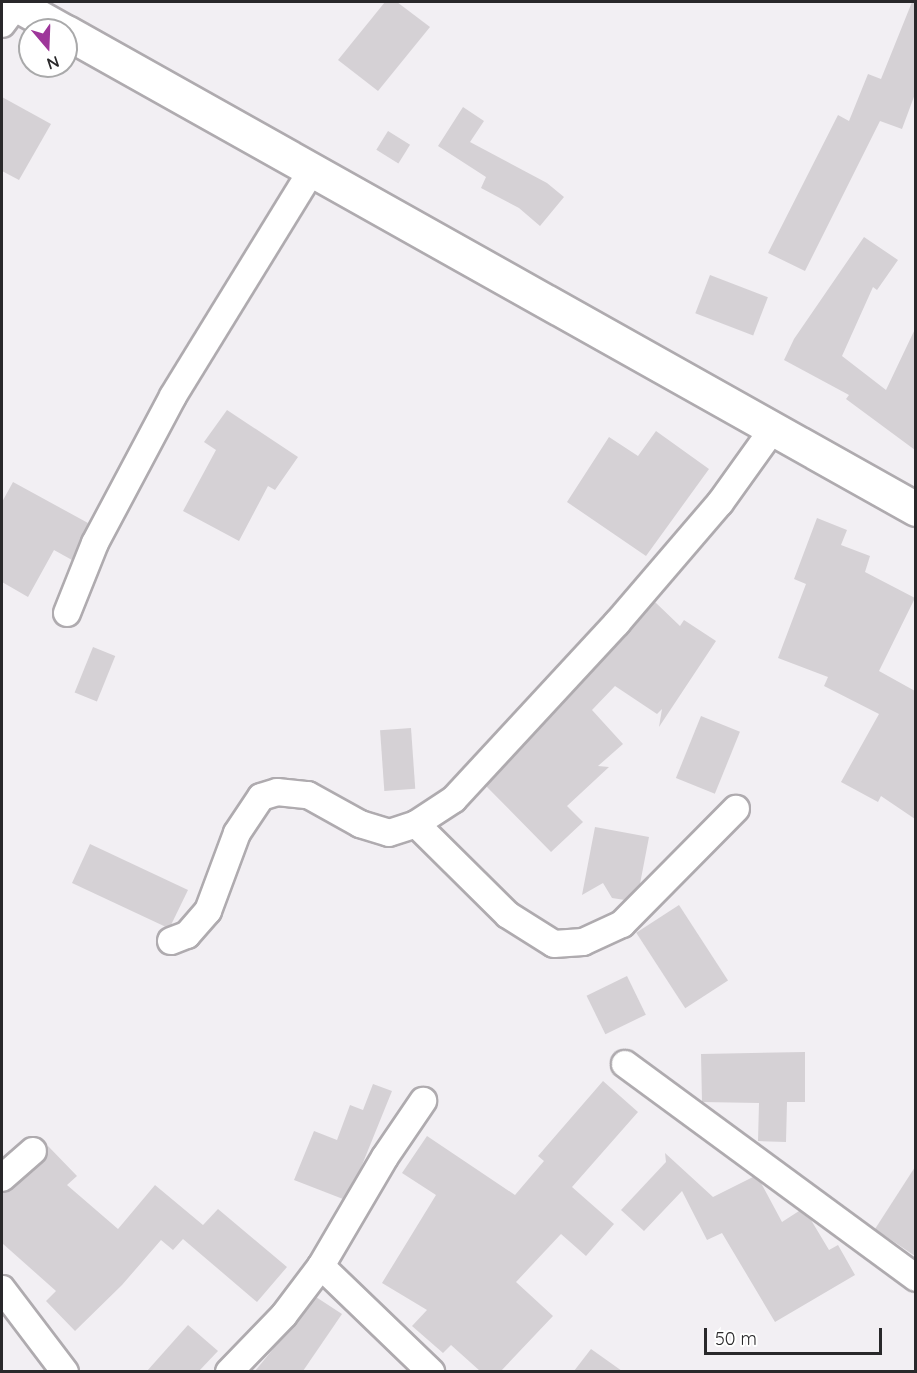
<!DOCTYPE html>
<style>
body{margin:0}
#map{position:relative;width:917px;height:1373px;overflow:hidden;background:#f2eff3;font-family:Quicksand,sans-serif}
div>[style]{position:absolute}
.building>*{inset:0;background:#d5d1d5;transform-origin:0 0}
.roads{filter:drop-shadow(2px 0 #afabaf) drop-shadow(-2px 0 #afabaf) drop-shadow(0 2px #afabaf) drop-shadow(0 -2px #afabaf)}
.minor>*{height:26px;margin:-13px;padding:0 13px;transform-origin:13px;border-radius:13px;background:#fff}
.major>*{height:33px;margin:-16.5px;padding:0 16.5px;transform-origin:16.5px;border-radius:16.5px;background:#fff}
span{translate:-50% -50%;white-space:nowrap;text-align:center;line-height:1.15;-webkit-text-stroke:4.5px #fff;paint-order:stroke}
.frame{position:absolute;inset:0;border:3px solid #29282a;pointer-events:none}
.north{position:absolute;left:18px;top:18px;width:60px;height:60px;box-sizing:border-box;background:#fff;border:2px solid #a9a9aa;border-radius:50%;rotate:161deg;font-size:16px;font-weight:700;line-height:24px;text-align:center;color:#29282a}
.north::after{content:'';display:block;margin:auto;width:21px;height:27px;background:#9e369a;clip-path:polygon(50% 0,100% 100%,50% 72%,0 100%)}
.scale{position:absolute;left:704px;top:1328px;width:178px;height:27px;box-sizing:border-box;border:3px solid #29282a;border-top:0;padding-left:8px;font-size:18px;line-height:21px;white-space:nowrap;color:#29282a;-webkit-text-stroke:4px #fff;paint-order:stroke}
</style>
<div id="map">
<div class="building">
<i style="clip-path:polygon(385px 2px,397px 2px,430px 27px,378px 91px,338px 60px)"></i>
<i style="clip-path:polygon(912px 2px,915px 2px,915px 94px,902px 129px,880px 121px,805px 271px,768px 253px,838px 115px,849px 121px,868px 74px,881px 79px)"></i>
<i style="clip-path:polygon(2px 97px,51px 124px,19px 180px,2px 171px)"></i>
<i style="clip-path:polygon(463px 107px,484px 121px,470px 142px,547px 183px,564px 197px,540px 226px,519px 208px,481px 188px,486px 177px,438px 146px)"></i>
<i style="left:388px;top:131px;width:26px;height:22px;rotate:32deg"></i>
<i style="clip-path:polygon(864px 237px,898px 260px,877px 290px,873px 287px,842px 356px,886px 390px,915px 329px,915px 450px,846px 399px,849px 395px,784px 360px,794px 339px)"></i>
<i style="left:710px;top:275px;width:62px;height:41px;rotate:21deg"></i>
<i style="clip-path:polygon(227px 410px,298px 457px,275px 490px,268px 486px,239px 541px,183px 511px,216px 450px,204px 442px)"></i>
<i style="clip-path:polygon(656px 431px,709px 469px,646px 556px,567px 502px,609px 437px,638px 456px)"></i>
<i style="clip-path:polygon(13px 482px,88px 523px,72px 560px,54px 550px,28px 597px,2px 582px,2px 502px)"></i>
<i style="clip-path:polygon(817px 518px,847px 530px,841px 545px,870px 556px,865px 572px,915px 598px,879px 671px,915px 691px,915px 819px,881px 796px,878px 802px,841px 782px,879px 714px,824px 686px,828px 677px,778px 658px,806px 584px,794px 579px)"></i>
<i style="clip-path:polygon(655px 602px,680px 626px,684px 620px,716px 641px,659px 727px,662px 709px,657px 714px,615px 686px,592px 710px,623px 744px,598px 766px,609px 767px,567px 806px,583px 822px,551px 852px,486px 786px)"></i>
<i style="left:93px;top:647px;width:24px;height:49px;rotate:22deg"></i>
<i style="left:701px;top:716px;width:42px;height:67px;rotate:22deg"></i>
<i style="left:411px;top:728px;width:61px;height:31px;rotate:86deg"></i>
<i style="clip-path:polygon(595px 827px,649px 837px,640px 884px,625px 900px,612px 898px,603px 883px,582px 895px)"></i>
<i style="clip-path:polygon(90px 844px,188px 890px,171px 925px,166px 927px,72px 883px)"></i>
<i style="left:679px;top:905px;width:90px;height:51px;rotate:57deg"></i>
<i style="left:627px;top:976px;width:43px;height:45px;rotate:64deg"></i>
<i style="clip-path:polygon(805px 1052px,805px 1102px,787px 1102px,786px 1142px,758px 1141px,759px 1103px,702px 1102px,701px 1054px)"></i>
<i style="clip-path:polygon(603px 1081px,638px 1112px,572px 1187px,614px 1224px,586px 1256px,561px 1234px,516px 1282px,553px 1316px,501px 1371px,480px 1371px,451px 1345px,443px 1353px,412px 1326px,427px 1310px,382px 1283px,436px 1195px,402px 1173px,427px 1136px,515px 1195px,544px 1161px,538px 1156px)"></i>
<i style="clip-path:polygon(373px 1084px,392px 1091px,360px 1170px,343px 1199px,294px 1180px,314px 1131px,337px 1140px,350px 1105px,363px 1110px)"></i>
<i style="clip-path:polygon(48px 1146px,77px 1176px,67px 1185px,118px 1229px,155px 1185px,203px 1225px,218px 1209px,287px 1267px,257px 1302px,183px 1239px,173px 1250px,161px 1240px,122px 1285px,75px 1331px,46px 1301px,56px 1291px,2px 1243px,2px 1193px,12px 1189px,43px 1162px)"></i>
<i style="clip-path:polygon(665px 1153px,713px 1197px,753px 1177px,761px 1183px,782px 1222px,799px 1211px,811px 1220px,829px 1250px,838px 1245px,855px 1275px,775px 1322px,722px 1233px,707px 1240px,682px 1191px,644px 1231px,621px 1210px,666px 1162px)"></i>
<i style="clip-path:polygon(915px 1167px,915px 1256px,875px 1229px)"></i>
<i style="clip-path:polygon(316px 1297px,342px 1314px,303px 1371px,255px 1371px)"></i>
<i style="clip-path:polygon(188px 1325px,218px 1351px,199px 1371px,147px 1371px)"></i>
<i style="clip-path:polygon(591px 1349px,622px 1371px,574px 1371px)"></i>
</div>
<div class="roads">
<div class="minor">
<i style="left:2px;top:24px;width:25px;rotate:-53deg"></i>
<i style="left:67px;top:613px;width:75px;rotate:-68.2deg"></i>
<i style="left:95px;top:543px;width:166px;rotate:-62deg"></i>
<i style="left:173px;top:396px;width:263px;rotate:-58.4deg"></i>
<i style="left:416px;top:824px;width:129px;rotate:44.7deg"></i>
<i style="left:508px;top:915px;width:54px;rotate:32.2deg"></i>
<i style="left:554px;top:944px;width:29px;rotate:-4deg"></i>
<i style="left:583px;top:942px;width:43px;rotate:-24.8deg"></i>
<i style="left:622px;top:924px;width:162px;rotate:-45.3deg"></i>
<i style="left:171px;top:941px;width:17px;rotate:-21deg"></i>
<i style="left:187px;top:935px;width:32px;rotate:-49deg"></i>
<i style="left:208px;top:911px;width:83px;rotate:-69.6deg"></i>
<i style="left:237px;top:833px;width:43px;rotate:-56.3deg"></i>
<i style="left:261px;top:797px;width:17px;rotate:-17deg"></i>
<i style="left:277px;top:792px;width:31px;rotate:6deg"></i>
<i style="left:308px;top:795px;width:60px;rotate:29.1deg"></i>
<i style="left:360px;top:824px;width:30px;rotate:17deg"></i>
<i style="left:389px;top:833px;width:28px;rotate:-18deg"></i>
<i style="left:416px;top:824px;width:45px;rotate:-33.3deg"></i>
<i style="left:454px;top:799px;width:240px;rotate:-47.2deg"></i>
<i style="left:617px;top:623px;width:158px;rotate:-49.4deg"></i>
<i style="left:720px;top:503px;width:91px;rotate:-54.4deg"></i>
<i style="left:625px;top:1064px;width:361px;rotate:36.3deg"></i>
<i style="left:2px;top:1178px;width:41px;rotate:-41.1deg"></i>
<i style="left:321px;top:1266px;width:153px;rotate:43.9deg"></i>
<i style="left:2px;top:1289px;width:104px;rotate:52.8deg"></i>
<i style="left:229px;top:1372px;width:79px;rotate:-46deg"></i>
<i style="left:284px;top:1315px;width:61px;rotate:-52.9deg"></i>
<i style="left:321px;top:1266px;width:126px;rotate:-59.6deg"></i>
<i style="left:385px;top:1157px;width:68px;rotate:-55.8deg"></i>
</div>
<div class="major">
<i style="left:12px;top:2px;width:57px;rotate:29.2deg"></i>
<i style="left:66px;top:32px;width:975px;rotate:29.3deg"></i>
</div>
</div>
<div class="frame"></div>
<div class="north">N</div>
<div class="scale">50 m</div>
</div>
